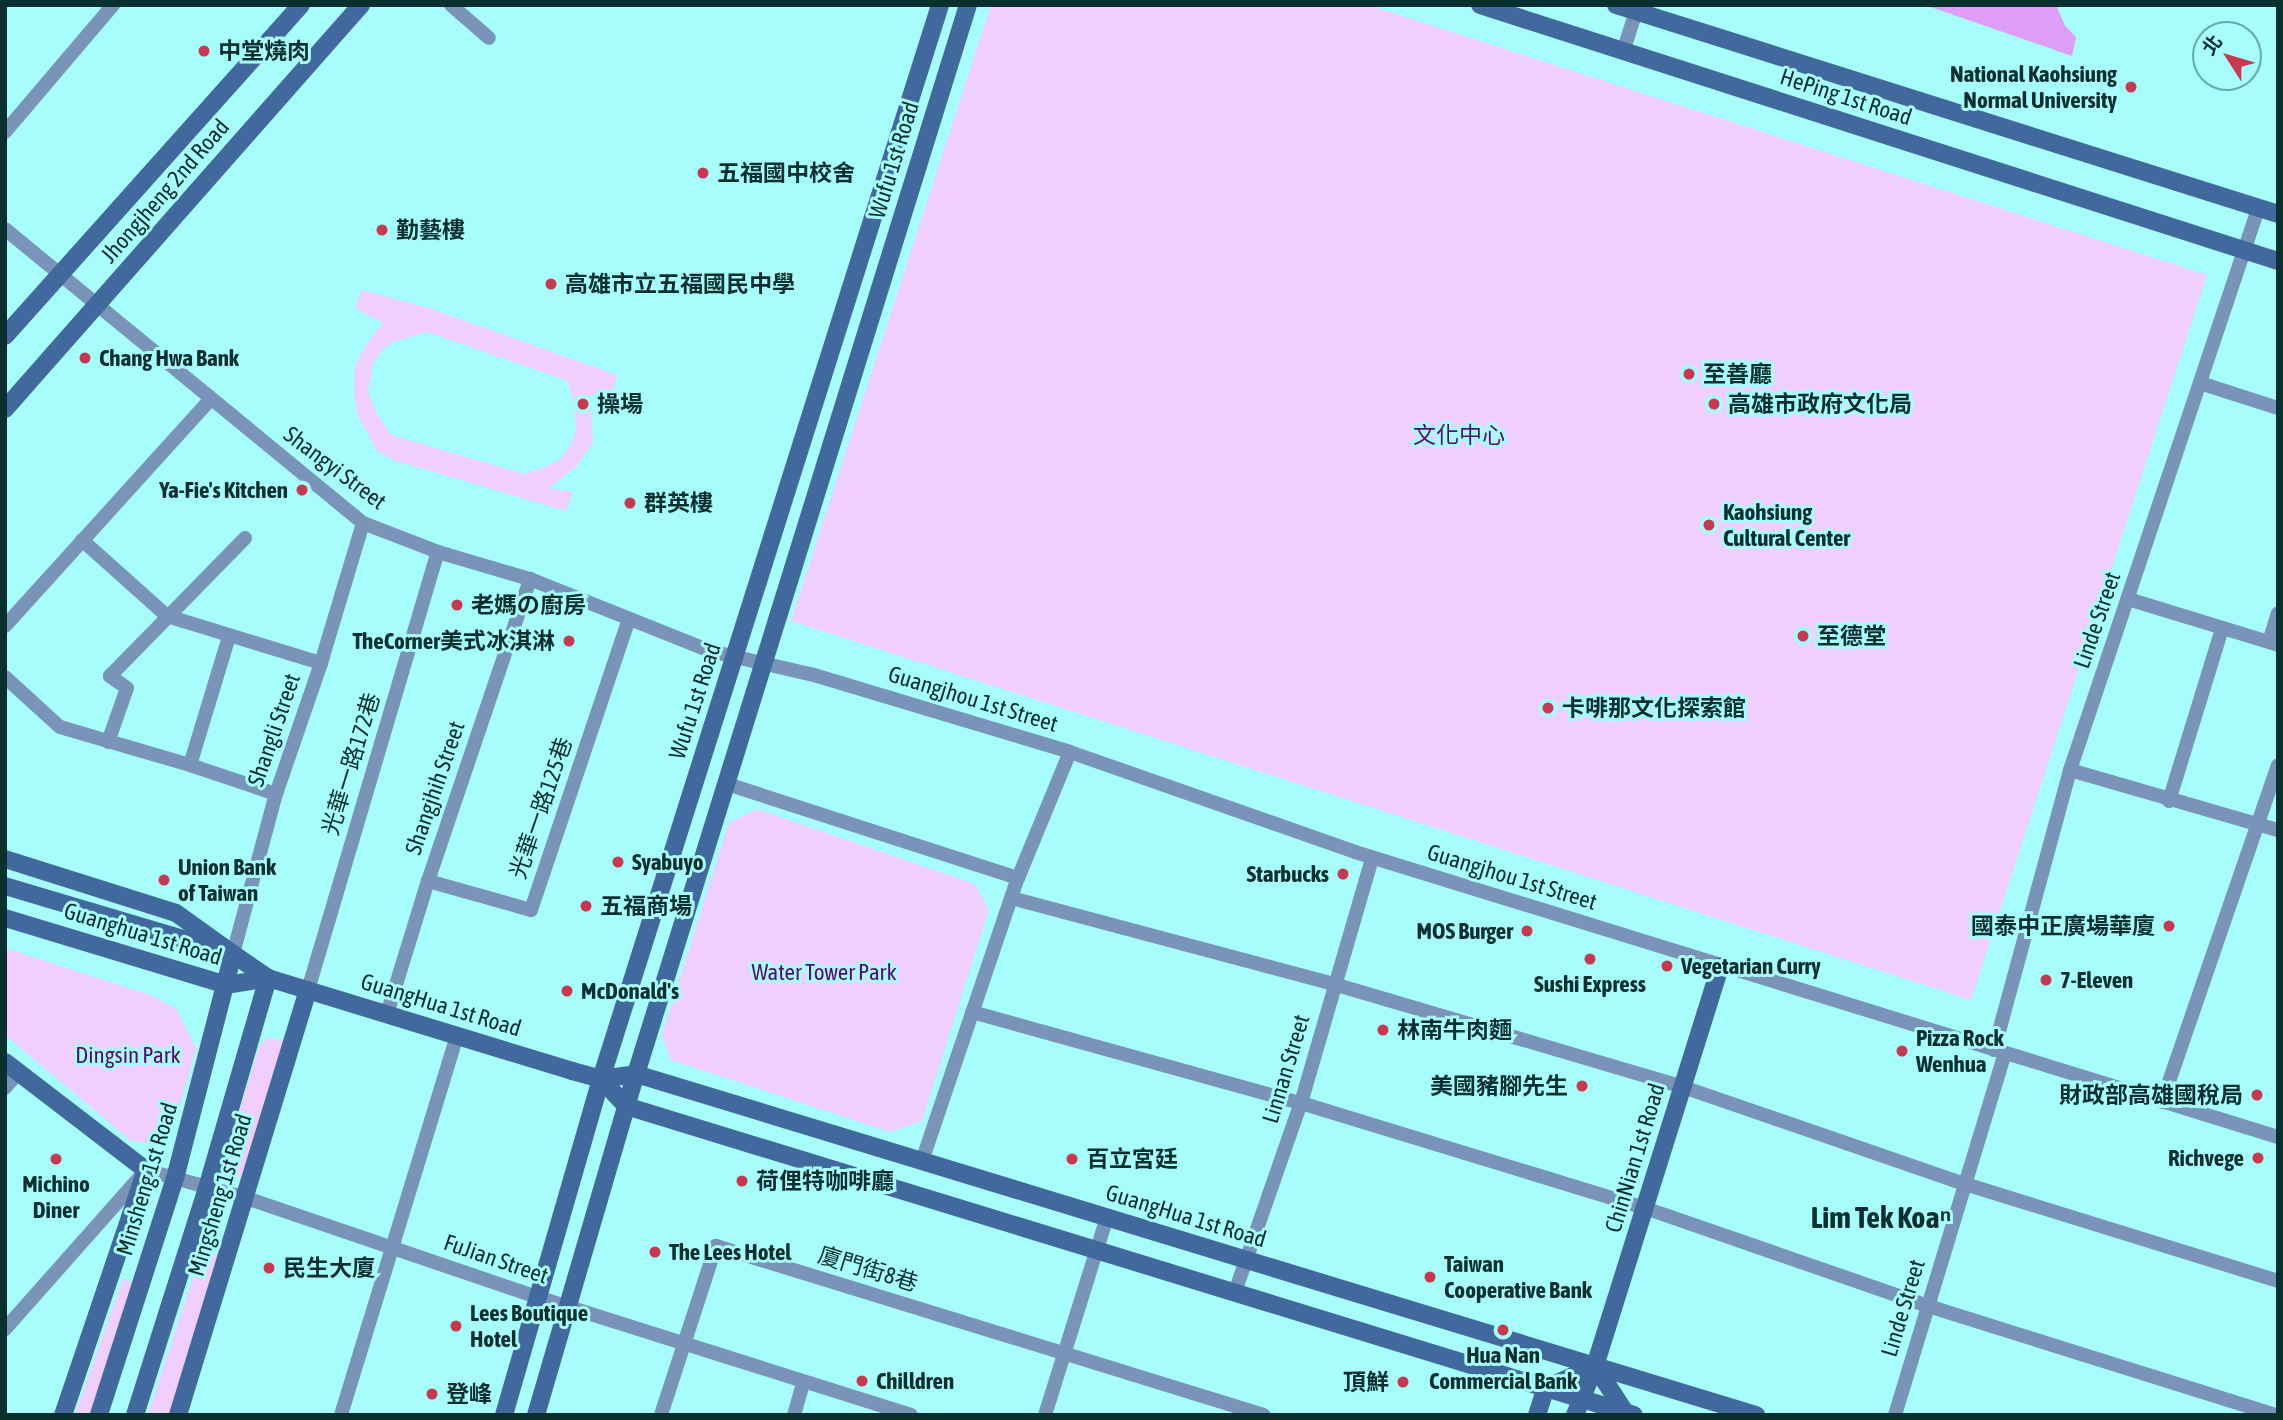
<!DOCTYPE html>
<meta charset="utf-8">
<style>
body{margin:0}
#map{position:relative;width:2283px;height:1420px;overflow:hidden;background:#a7fcfc;font-family:"Asap Condensed","Noto Sans TC","Noto Sans JP",sans-serif}
div>[style]{position:absolute}
.green>*{inset:0;background:#f0cefd}
.forest>*{inset:0;background:#de9df6}
.street>*{height:14px;margin:-7px;padding:0 7px;transform-origin:7px;border-radius:7px;background:#7994b8}
.secondary>*{height:18px;margin:-9px;padding:0 9px;transform-origin:9px;border-radius:9px;background:#42699e}
.dots>*{width:19px;height:19px;translate:-50% -50%;box-sizing:border-box;border:4px solid #a7fcfc;border-radius:50%}
span{translate:-50% -50%;white-space:nowrap;text-align:center;line-height:1.15;-webkit-text-stroke:6px #a7fcfc;paint-order:stroke}
.poi-label{font-size:23px;color:#092f2f;font-weight:700}
.left{translate:0 -50%;text-align:left}
.right{translate:-100% -50%;text-align:right}
.street-label{font-size:23px;color:#092f2f}
.park-label{font-size:23px;color:#5d0776}
.district-label{font-size:30px;color:#092f2f;font-weight:700}
.frame{position:absolute;inset:0;border:7px solid #092f2f;pointer-events:none}
.north{position:absolute;left:2192px;top:21px;width:70px;height:70px;box-sizing:border-box;background:#a7fcfc;border:2px solid #68aaaa;border-radius:50%;rotate:307deg;font-size:19px;font-weight:700;line-height:28px;text-align:center;color:#092f2f}
.north::after{content:'';display:block;margin:auto;width:24px;height:32px;background:#c8384f;clip-path:polygon(50% 0,100% 100%,50% 72%,0 100%)}
</style>
<div id="map">
<div class="green">
<i style="clip-path:polygon(991px 5px,1368px 5px,2207px 275px,1971px 1000px,791px 621px)"></i>
<i style="clip-path:polygon(evenodd,362px 290px,429px 308px,617px 375px,611px 398px,590px 395px,593px 442px,577px 466px,549px 488px,573px 492px,566px 511px,393px 460px,377px 451px,358px 416px,354px 394px,355px 366px,367px 343px,383px 323px,355px 308px,362px 290px,427px 332px,568px 381px,575px 410px,576px 430px,570px 447px,557px 462px,525px 474px,391px 435px,376px 413px,368px 392px,373px 364px,380px 352px,393px 342px,427px 332px)"></i>
<i style="clip-path:polygon(757px 809px,975px 884px,989px 910px,922px 1121px,890px 1132px,671px 1060px,662px 1035px,729px 823px)"></i>
<i style="clip-path:polygon(5px 948px,153px 996px,176px 1009px,196px 1048px,174px 1126px,163px 1138px,147px 1143px,131px 1141px,5px 1035px)"></i>
<i style="clip-path:polygon(267px 1038px,281px 1040px,285px 1045px,245px 1175px,241px 1178px,227px 1172px,224px 1164px,259px 1047px)"></i>
<i style="clip-path:polygon(216px 1254px,221px 1260px,172px 1415px,148px 1415px,196px 1268px,200px 1259px)"></i>
<i style="clip-path:polygon(123px 1279px,134px 1283px,94px 1415px,75px 1415px)"></i>
</div>
<div class="forest">
<i style="clip-path:polygon(1925px 5px,2056px 5px,2065px 26px,2076px 37px,2072px 56px)"></i>
</div>
<div class="street">
<i style="left:451px;top:5px;width:50px;rotate:41deg"></i>
<i style="left:1623px;top:52px;width:49px;rotate:-72.3deg"></i>
<i style="left:5px;top:132px;width:167px;rotate:-49.6deg"></i>
<i style="left:5px;top:229px;width:463px;rotate:39.4deg"></i>
<i style="left:363px;top:523px;width:80px;rotate:21.1deg"></i>
<i style="left:438px;top:552px;width:96px;rotate:16.4deg"></i>
<i style="left:530px;top:579px;width:194px;rotate:21.8deg"></i>
<i style="left:710px;top:651px;width:107px;rotate:13deg"></i>
<i style="left:814px;top:675px;width:267px;rotate:16.7deg"></i>
<i style="left:1070px;top:752px;width:302px;rotate:19.3deg"></i>
<i style="left:1355px;top:852px;width:966px;rotate:17.16deg"></i>
<i style="left:2200px;top:383px;width:82px;rotate:17.8deg"></i>
<i style="left:82px;top:540px;width:114px;rotate:41.8deg"></i>
<i style="left:167px;top:616px;width:161px;rotate:17deg"></i>
<i style="left:2128px;top:599px;width:157px;rotate:17deg"></i>
<i style="left:5px;top:626px;width:307px;rotate:-47.8deg"></i>
<i style="left:2269px;top:642px;width:30px;rotate:-73deg"></i>
<i style="left:5px;top:677px;width:74px;rotate:42.3deg"></i>
<i style="left:60px;top:727px;width:135px;rotate:16.3deg"></i>
<i style="left:190px;top:765px;width:91px;rotate:18.6deg"></i>
<i style="left:108px;top:742px;width:57px;rotate:-70.6deg"></i>
<i style="left:127px;top:688px;width:21px;rotate:-145deg"></i>
<i style="left:110px;top:676px;width:193px;rotate:-45.6deg"></i>
<i style="left:190px;top:765px;width:134px;rotate:-73.1deg"></i>
<i style="left:2070px;top:770px;width:216px;rotate:16.1deg"></i>
<i style="left:727px;top:784px;width:306px;rotate:17.9deg"></i>
<i style="left:2169px;top:801px;width:180px;rotate:-72.9deg"></i>
<i style="left:428px;top:881px;width:107px;rotate:15.7deg"></i>
<i style="left:531px;top:910px;width:307px;rotate:-71.4deg"></i>
<i style="left:1011px;top:898px;width:337px;rotate:14.9deg"></i>
<i style="left:1337px;top:985px;width:361px;rotate:16.4deg"></i>
<i style="left:1683px;top:1087px;width:298px;rotate:19deg"></i>
<i style="left:1965px;top:1184px;width:328px;rotate:17.2deg"></i>
<i style="left:233px;top:954px;width:166px;rotate:-75deg"></i>
<i style="left:276px;top:794px;width:139px;rotate:-71deg"></i>
<i style="left:321px;top:663px;width:146px;rotate:-73.3deg"></i>
<i style="left:308px;top:990px;width:457px;rotate:-73.5deg"></i>
<i style="left:972px;top:1012px;width:341px;rotate:15.5deg"></i>
<i style="left:1301px;top:1103px;width:360px;rotate:17deg"></i>
<i style="left:1645px;top:1208px;width:299px;rotate:19.1deg"></i>
<i style="left:1928px;top:1306px;width:365px;rotate:17.4deg"></i>
<i style="left:387px;top:1014px;width:139px;rotate:-72.9deg"></i>
<i style="left:428px;top:881px;width:319px;rotate:-71.3deg"></i>
<i style="left:1994px;top:1050px;width:290px;rotate:-74.8deg"></i>
<i style="left:2070px;top:770px;width:592px;rotate:-71.47deg"></i>
<i style="left:5px;top:1088px;width:20px;rotate:-49deg"></i>
<i style="left:2162px;top:1102px;width:356px;rotate:-71deg"></i>
<i style="left:922px;top:1161px;width:299px;rotate:-71.3deg"></i>
<i style="left:1018px;top:878px;width:136px;rotate:-67.6deg"></i>
<i style="left:1235px;top:1292px;width:200px;rotate:-70.8deg"></i>
<i style="left:1301px;top:1103px;width:255px;rotate:-73.8deg"></i>
<i style="left:5px;top:1329px;width:213px;rotate:-48.4deg"></i>
<i style="left:146px;top:1170px;width:104px;rotate:15.6deg"></i>
<i style="left:246px;top:1198px;width:311px;rotate:18.8deg"></i>
<i style="left:540px;top:1298px;width:389px;rotate:17.5deg"></i>
<i style="left:341px;top:1415px;width:397px;rotate:-73deg"></i>
<i style="left:661px;top:1415px;width:178px;rotate:-72deg"></i>
<i style="left:716px;top:1246px;width:573px;rotate:17.14deg"></i>
<i style="left:794px;top:1415px;width:35px;rotate:-74deg"></i>
<i style="left:1045px;top:1415px;width:207px;rotate:-72.6deg"></i>
<i style="left:1895px;top:1415px;width:378px;rotate:-73.1deg"></i>
</div>
<div class="secondary">
<i style="left:1480px;top:5px;width:838px;rotate:17.79deg"></i>
<i style="left:1616px;top:5px;width:694px;rotate:17.52deg"></i>
<i style="left:5px;top:336px;width:444px;rotate:-48.2deg"></i>
<i style="left:5px;top:409px;width:538px;rotate:-48.61deg"></i>
<i style="left:5px;top:859px;width:179px;rotate:17.5deg"></i>
<i style="left:176px;top:913px;width:70px;rotate:35.7deg"></i>
<i style="left:233px;top:954px;width:231px;rotate:104.5deg"></i>
<i style="left:175px;top:1178px;width:249px;rotate:107.8deg"></i>
<i style="left:5px;top:886px;width:238px;rotate:16.6deg"></i>
<i style="left:233px;top:954px;width:42px;rotate:34.4deg"></i>
<i style="left:268px;top:978px;width:318px;rotate:17deg"></i>
<i style="left:572px;top:1071px;width:30px;rotate:15deg"></i>
<i style="left:601px;top:1079px;width:35px;rotate:-8deg"></i>
<i style="left:636px;top:1074px;width:1171px;rotate:16.93deg"></i>
<i style="left:5px;top:918px;width:232px;rotate:16.8deg"></i>
<i style="left:227px;top:985px;width:42px;rotate:-9.7deg"></i>
<i style="left:5px;top:1062px;width:178px;rotate:37.5deg"></i>
<i style="left:146px;top:1170px;width:259px;rotate:108.7deg"></i>
<i style="left:601px;top:1079px;width:37px;rotate:47deg"></i>
<i style="left:626px;top:1106px;width:1054px;rotate:17.04deg"></i>
<i style="left:1595px;top:1366px;width:59px;rotate:56.9deg"></i>
<i style="left:135px;top:1415px;width:238px;rotate:-72.4deg"></i>
<i style="left:207px;top:1188px;width:219px;rotate:-73.8deg"></i>
<i style="left:178px;top:1415px;width:444px;rotate:-73deg"></i>
<i style="left:504px;top:1415px;width:350px;rotate:-73.9deg"></i>
<i style="left:601px;top:1079px;width:1126px;rotate:-72.48deg"></i>
<i style="left:536px;top:1415px;width:355px;rotate:-73.7deg"></i>
<i style="left:636px;top:1074px;width:1119px;rotate:-72.75deg"></i>
<i style="left:1537px;top:1415px;width:28px;rotate:-72deg"></i>
<i style="left:1546px;top:1388px;width:54px;rotate:-24.2deg"></i>
<i style="left:1575px;top:1415px;width:53px;rotate:-67.8deg"></i>
<i style="left:1595px;top:1366px;width:419px;rotate:-72.6deg"></i>
</div>
<div class="dots">
<i style="left:204px;top:51px;background:#c8384f"></i>
<i style="left:2131px;top:87px;background:#c8384f"></i>
<i style="left:703px;top:173px;background:#c8384f"></i>
<i style="left:382px;top:230px;background:#c8384f"></i>
<i style="left:551px;top:284px;background:#c8384f"></i>
<i style="left:85px;top:358px;background:#c8384f"></i>
<i style="left:1689px;top:374px;background:#c8384f"></i>
<i style="left:583px;top:404px;background:#c8384f"></i>
<i style="left:1714px;top:404px;background:#c8384f"></i>
<i style="left:302px;top:490px;background:#c8384f"></i>
<i style="left:630px;top:503px;background:#c8384f"></i>
<i style="left:1709px;top:525px;background:#c8384f"></i>
<i style="left:457px;top:605px;background:#c8384f"></i>
<i style="left:1803px;top:636px;background:#c8384f"></i>
<i style="left:569px;top:641px;background:#c8384f"></i>
<i style="left:1548px;top:708px;background:#c8384f"></i>
<i style="left:618px;top:862px;background:#c8384f"></i>
<i style="left:1343px;top:874px;background:#c8384f"></i>
<i style="left:164px;top:880px;background:#c8384f"></i>
<i style="left:586px;top:906px;background:#c8384f"></i>
<i style="left:2169px;top:926px;background:#c8384f"></i>
<i style="left:1527px;top:931px;background:#c8384f"></i>
<i style="left:1590px;top:959px;background:#c8384f"></i>
<i style="left:1667px;top:966px;background:#c8384f"></i>
<i style="left:2046px;top:980px;background:#c8384f"></i>
<i style="left:567px;top:991px;background:#c8384f"></i>
<i style="left:1383px;top:1030px;background:#c8384f"></i>
<i style="left:1902px;top:1051px;background:#c8384f"></i>
<i style="left:1582px;top:1086px;background:#c8384f"></i>
<i style="left:2257px;top:1095px;background:#c8384f"></i>
<i style="left:2258px;top:1158px;background:#c8384f"></i>
<i style="left:56px;top:1159px;background:#c8384f"></i>
<i style="left:1072px;top:1159px;background:#c8384f"></i>
<i style="left:742px;top:1181px;background:#c8384f"></i>
<i style="left:655px;top:1252px;background:#c8384f"></i>
<i style="left:269px;top:1268px;background:#c8384f"></i>
<i style="left:1430px;top:1277px;background:#c8384f"></i>
<i style="left:456px;top:1326px;background:#c8384f"></i>
<i style="left:1503px;top:1330px;background:#c8384f"></i>
<i style="left:862px;top:1381px;background:#c8384f"></i>
<i style="left:1403px;top:1382px;background:#c8384f"></i>
<i style="left:432px;top:1394px;background:#c8384f"></i>
</div>
<div class="poi-label">
<span class="left" style="left:218px;top:51px">中堂燒肉</span>
<span class="right" style="left:2117px;top:87px">National Kaohsiung<br>Normal University</span>
<span class="left" style="left:717px;top:173px">五福國中校舍</span>
<span class="left" style="left:396px;top:230px">勤藝樓</span>
<span class="left" style="left:565px;top:284px">高雄市立五福國民中學</span>
<span class="left" style="left:99px;top:358px">Chang Hwa Bank</span>
<span class="left" style="left:1703px;top:374px">至善廳</span>
<span class="left" style="left:597px;top:404px">操場</span>
<span class="left" style="left:1728px;top:404px">高雄市政府文化局</span>
<span class="right" style="left:288px;top:490px">Ya-Fie's Kitchen</span>
<span class="left" style="left:644px;top:503px">群英樓</span>
<span class="left" style="left:1723px;top:525px">Kaohsiung<br>Cultural Center</span>
<span class="left" style="left:471px;top:605px">老媽の廚房</span>
<span class="left" style="left:1817px;top:636px">至德堂</span>
<span class="right" style="left:555px;top:641px">TheCorner美式冰淇淋</span>
<span class="left" style="left:1562px;top:708px">卡啡那文化探索館</span>
<span class="left" style="left:632px;top:862px">Syabuyo</span>
<span class="left" style="left:178px;top:880px">Union Bank<br>of Taiwan</span>
<span class="right" style="left:1329px;top:874px">Starbucks</span>
<span class="left" style="left:600px;top:906px">五福商場</span>
<span class="right" style="left:2155px;top:926px">國泰中正廣場華廈</span>
<span class="right" style="left:1513px;top:931px">MOS Burger</span>
<span class="left" style="left:1681px;top:966px">Vegetarian Curry</span>
<span class="left" style="left:2060px;top:980px">7-Eleven</span>
<span style="left:1590px;top:984px">Sushi Express</span>
<span class="left" style="left:581px;top:991px">McDonald's</span>
<span class="left" style="left:1397px;top:1030px">林南牛肉麵</span>
<span class="left" style="left:1916px;top:1051px">Pizza Rock<br>Wenhua</span>
<span class="right" style="left:1568px;top:1086px">美國豬腳先生</span>
<span class="right" style="left:2243px;top:1095px">財政部高雄國稅局</span>
<span class="right" style="left:2244px;top:1158px">Richvege</span>
<span class="left" style="left:1086px;top:1159px">百立宮廷</span>
<span class="left" style="left:756px;top:1181px">荷俚特咖啡廳</span>
<span style="left:56px;top:1197px">Michino<br>Diner</span>
<span class="left" style="left:669px;top:1252px">The Lees Hotel</span>
<span class="left" style="left:1444px;top:1277px">Taiwan<br>Cooperative Bank</span>
<span class="left" style="left:283px;top:1268px">民生大廈</span>
<span class="left" style="left:470px;top:1326px">Lees Boutique<br>Hotel</span>
<span style="left:1503px;top:1368px">Hua Nan<br>Commercial Bank</span>
<span class="left" style="left:876px;top:1381px">Chilldren</span>
<span class="right" style="left:1389px;top:1382px">頂鮮</span>
<span class="left" style="left:446px;top:1394px">登峰</span>
</div>
<div class="street-label">
<span style="left:1846px;top:97px;rotate:18deg">HePing 1st Road</span>
<span style="left:894px;top:160px;rotate:-73deg">Wufu 1st Road</span>
<span style="left:165px;top:191px;rotate:-49deg">Jhongjheng 2nd Road</span>
<span style="left:335px;top:468px;rotate:37deg">Shangyi Street</span>
<span style="left:2097px;top:620px;rotate:-71deg">Linde Street</span>
<span style="left:973px;top:699px;rotate:17deg">Guangjhou 1st Street</span>
<span style="left:695px;top:701px;rotate:-72deg">Wufu 1st Road</span>
<span style="left:274px;top:730px;rotate:-71deg">Shangli Street</span>
<span style="left:351px;top:764px;rotate:-73deg">光華一路172巷</span>
<span style="left:435px;top:788px;rotate:-71deg">Shangjhih Street</span>
<span style="left:541px;top:808px;rotate:-71deg">光華一路125巷</span>
<span style="left:1512px;top:877px;rotate:17deg">Guangjhou 1st Street</span>
<span style="left:143px;top:934px;rotate:17deg">Guanghua 1st Road</span>
<span style="left:441px;top:1005px;rotate:17deg">GuangHua 1st Road</span>
<span style="left:1286px;top:1069px;rotate:-73deg">Linnan Street</span>
<span style="left:1635px;top:1158px;rotate:-73deg">ChinNian 1st Road</span>
<span style="left:147px;top:1179px;rotate:-73deg">Minsheng 1st Road</span>
<span style="left:220px;top:1195px;rotate:-73deg">Mingsheng 1st Road</span>
<span style="left:1186px;top:1216px;rotate:17deg">GuangHua 1st Road</span>
<span style="left:496px;top:1259px;rotate:19deg">FuJian Street</span>
<span style="left:868px;top:1269px;rotate:17deg">廈門街8巷</span>
<span style="left:1903px;top:1308px;rotate:-73deg">Linde Street</span>
</div>
<div class="park-label">
<span style="left:1459px;top:435px">文化中心</span>
<span style="left:824px;top:972px">Water Tower Park</span>
<span style="left:128px;top:1055px">Dingsin Park</span>
</div>
<div class="district-label">
<span style="left:1881px;top:1217px">Lim Tek Koaⁿ</span>
</div>
<div class="frame"></div>
<div class="north">北</div>
</div>
